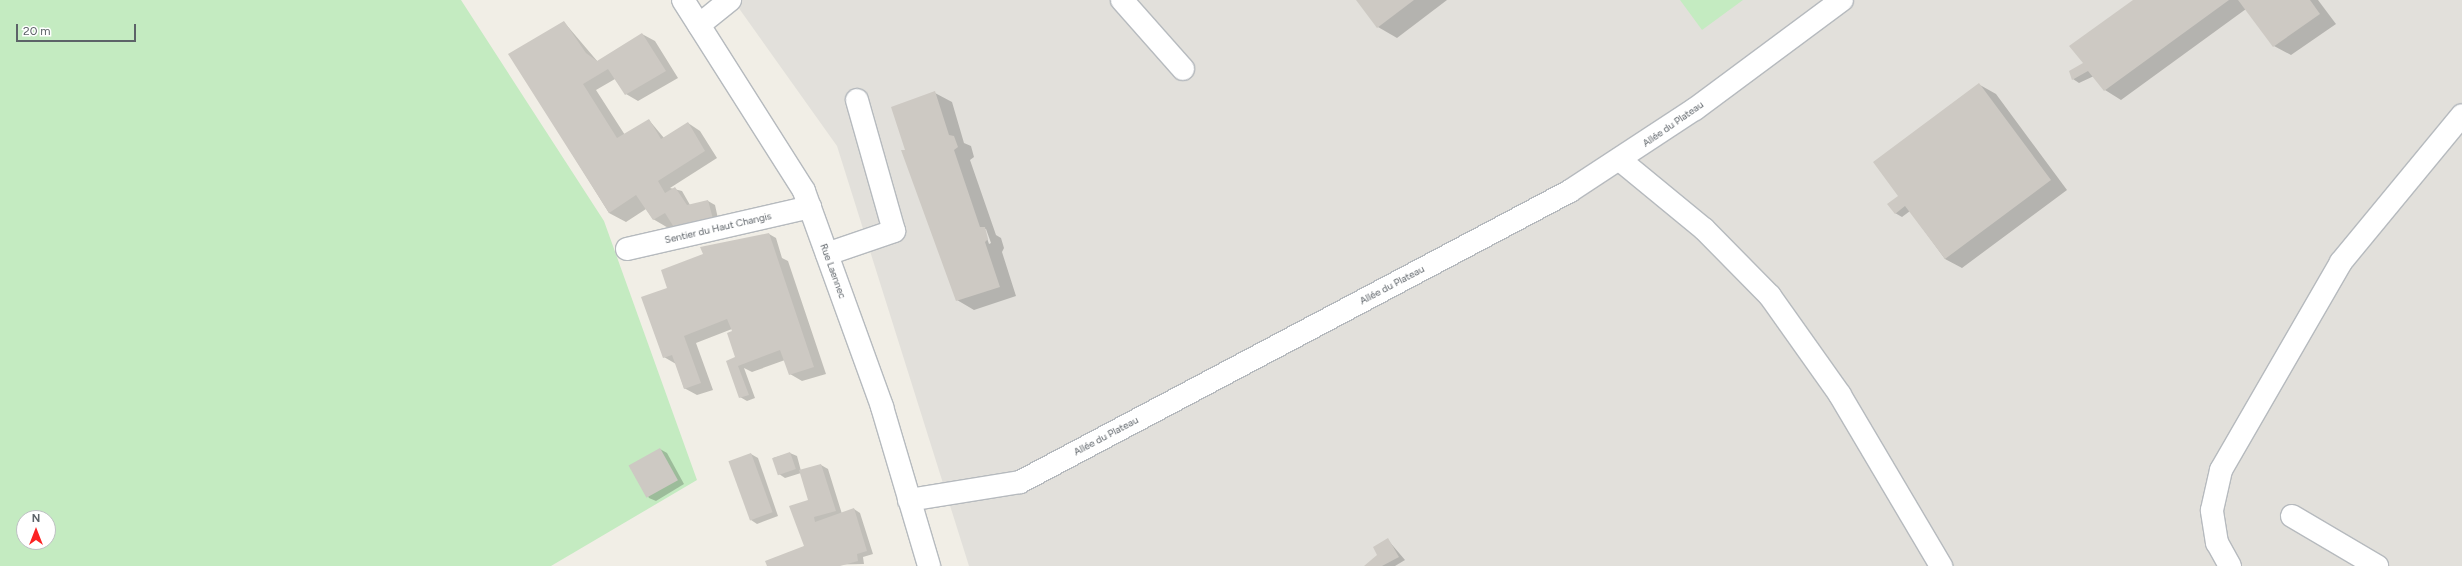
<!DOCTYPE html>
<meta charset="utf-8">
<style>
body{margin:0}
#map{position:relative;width:2462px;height:566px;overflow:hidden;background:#f1eee6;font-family:Figtree,sans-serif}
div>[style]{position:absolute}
.industrial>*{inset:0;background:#e2e0db}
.green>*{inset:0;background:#c4ebc1}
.shadow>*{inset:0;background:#0003}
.building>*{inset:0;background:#cdc9c3;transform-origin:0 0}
.roads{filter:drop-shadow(1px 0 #b6babe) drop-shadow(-1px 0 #b6babe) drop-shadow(0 1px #b6babe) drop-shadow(0 -1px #b6babe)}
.minor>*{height:22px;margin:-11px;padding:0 11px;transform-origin:11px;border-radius:11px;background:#fff}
span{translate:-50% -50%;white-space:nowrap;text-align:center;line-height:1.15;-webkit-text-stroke:4px #fff;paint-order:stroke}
.street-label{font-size:10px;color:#5d6368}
.north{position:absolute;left:16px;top:510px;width:40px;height:40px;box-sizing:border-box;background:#fff;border:1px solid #bec1c3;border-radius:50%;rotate:0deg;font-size:11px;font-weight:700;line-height:16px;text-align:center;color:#5d6368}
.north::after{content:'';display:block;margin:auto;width:14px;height:18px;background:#fc2223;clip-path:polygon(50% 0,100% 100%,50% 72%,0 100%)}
.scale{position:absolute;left:16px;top:24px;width:120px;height:18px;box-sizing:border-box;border:2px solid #5d6368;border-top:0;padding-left:5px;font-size:12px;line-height:14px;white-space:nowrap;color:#5d6368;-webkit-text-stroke:3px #fff;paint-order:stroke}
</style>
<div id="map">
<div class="industrial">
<i style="clip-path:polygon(733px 0,2462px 0,2462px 566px,969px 566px,837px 146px)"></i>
</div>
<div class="green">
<i style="clip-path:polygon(evenodd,0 0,461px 0,604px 221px,697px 480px,551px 566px,0 566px,0 0,24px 518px,48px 518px,48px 542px,24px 542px,24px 518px)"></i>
<i style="clip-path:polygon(1680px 0,1743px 0,1702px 30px)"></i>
</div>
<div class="shadow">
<i style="clip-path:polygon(1358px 0,1447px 0,1397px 38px,1378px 27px)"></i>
<i style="clip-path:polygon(2135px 0,2318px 0,2336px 24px,2291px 55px,2274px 46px,2246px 9px,2121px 100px,2105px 90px,2094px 76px,2079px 83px,2073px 79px)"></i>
<i style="clip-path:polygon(564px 22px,598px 62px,642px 34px,655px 41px,678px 78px,638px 101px,626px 94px,615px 79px,596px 90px,625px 135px,649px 120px,664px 138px,688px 123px,700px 131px,717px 158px,670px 188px,682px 191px,690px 205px,708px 201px,715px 205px,719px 223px,670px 229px,653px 219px,646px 209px,626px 222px,609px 213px,510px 54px)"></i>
<i style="clip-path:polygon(1980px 85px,1996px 94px,2067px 190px,1962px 268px,1945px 259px,1910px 211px,1902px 217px,1895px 213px,1899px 196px)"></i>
<i style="clip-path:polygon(evenodd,935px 93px,952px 102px,964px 143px,971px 146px,974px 157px,970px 160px,996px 235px,1001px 238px,1004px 248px,1002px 252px,1016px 296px,974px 310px,957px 300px,906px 150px,935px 93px,984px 229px,986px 229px,991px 243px,989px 244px,984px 229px)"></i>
<i style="clip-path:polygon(769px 234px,776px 238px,782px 258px,788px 261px,826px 374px,802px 381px,790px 374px,785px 360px,752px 372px,744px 368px,755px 398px,747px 401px,740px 397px,732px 329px,696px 343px,713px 390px,697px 395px,684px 388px,676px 364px,664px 357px,668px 288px,705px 257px,702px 248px)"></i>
<i style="clip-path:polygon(660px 449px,667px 453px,684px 484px,656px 501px,649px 498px,631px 467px)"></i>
<i style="clip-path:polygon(790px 453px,797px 456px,801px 471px,821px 465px,828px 469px,842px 514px,854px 509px,860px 513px,873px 554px,863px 557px,864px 564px,768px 566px,805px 546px,809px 500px,801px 473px,785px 478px,779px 474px,773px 458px)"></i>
<i style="clip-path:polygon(751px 454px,758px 458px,778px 516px,757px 524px,751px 520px)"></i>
<i style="clip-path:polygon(1388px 540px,1405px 560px,1395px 566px,1365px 566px,1378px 556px)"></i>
</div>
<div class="building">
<i style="clip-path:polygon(1356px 0,1414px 0,1377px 28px)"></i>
<i style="clip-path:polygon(2133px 0,2229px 0,2104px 91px,2088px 71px,2072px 80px,2069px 71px,2083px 63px,2069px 46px)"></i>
<i style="clip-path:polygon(2238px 0,2310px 0,2320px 14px,2273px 47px)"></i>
<i style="clip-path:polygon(564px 21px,586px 53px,597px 61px,642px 33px,666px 71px,625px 95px,608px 69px,583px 84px,617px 138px,649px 119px,661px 139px,688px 122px,705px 151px,658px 181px,665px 193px,675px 187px,687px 205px,708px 200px,713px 219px,675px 229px,665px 213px,653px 220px,636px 195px,609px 213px,508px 54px)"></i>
<i style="clip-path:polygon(1979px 83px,2051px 180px,1945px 259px,1905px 206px,1895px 214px,1887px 204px,1898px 196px,1873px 162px)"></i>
<i style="clip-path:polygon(935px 91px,949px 135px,954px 136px,958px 147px,954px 150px,980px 227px,985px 227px,988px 239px,985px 242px,1000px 287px,956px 301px,901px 150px,905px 150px,891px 107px)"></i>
<i style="clip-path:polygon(769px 233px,814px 367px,789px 375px,780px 350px,738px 366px,749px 395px,739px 398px,726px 361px,735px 357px,727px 333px,732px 331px,727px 319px,684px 336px,701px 383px,684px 389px,672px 355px,663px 358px,641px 297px,667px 288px,661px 270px,703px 254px,700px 247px)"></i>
<i style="left:660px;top:448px;width:37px;height:36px;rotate:61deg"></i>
<i style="left:790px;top:452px;width:18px;height:19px;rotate:71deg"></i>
<i style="left:751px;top:453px;width:63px;height:24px;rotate:70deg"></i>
<i style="clip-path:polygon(821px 464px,836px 511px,814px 517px,815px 522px,854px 508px,867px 551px,857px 554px,858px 561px,840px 566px,767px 566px,765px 561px,804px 546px,789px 506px,808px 500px,799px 470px)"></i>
<i style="clip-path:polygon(1388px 538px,1399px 557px,1382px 566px,1364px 566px,1377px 555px,1373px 547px)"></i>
</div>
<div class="roads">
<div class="minor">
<i style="left:683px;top:0;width:226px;rotate:57.6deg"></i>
<i style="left:804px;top:191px;width:230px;rotate:70.1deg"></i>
<i style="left:882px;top:407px;width:166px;rotate:73.5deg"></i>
<i style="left:1122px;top:0;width:92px;rotate:48.5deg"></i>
<i style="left:699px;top:25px;width:40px;rotate:-39deg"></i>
<i style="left:1620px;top:160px;width:109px;rotate:39.4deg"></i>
<i style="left:1704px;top:229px;width:94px;rotate:45.4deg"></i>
<i style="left:1770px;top:296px;width:121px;rotate:54.7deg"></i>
<i style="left:1840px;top:395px;width:199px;rotate:59.4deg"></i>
<i style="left:627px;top:249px;width:188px;rotate:-12.9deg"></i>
<i style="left:827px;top:254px;width:71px;rotate:-18.9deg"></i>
<i style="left:894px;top:231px;width:136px;rotate:-105.8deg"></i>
<i style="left:909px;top:500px;width:112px;rotate:-9.2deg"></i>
<i style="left:1020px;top:482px;width:622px;rotate:-27.88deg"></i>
<i style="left:1570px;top:191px;width:149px;rotate:-33.3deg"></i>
<i style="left:1695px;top:109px;width:183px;rotate:-36.6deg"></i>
<i style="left:2292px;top:516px;width:99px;rotate:30.5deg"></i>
<i style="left:2230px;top:566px;width:26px;rotate:-119deg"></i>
<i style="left:2217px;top:543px;width:33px;rotate:-99deg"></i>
<i style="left:2212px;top:510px;width:41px;rotate:-77.3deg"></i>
<i style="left:2221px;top:470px;width:240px;rotate:-60deg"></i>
<i style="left:2341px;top:262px;width:190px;rotate:-50.5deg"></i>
</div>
</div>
<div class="street-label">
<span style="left:1673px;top:124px;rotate:-35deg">Allée du Plateau</span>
<span style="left:718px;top:228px;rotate:-13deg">Sentier du Haut Changis</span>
<span style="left:833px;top:271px;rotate:70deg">Rue Laennec</span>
<span style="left:1392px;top:285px;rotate:-28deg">Allée du Plateau</span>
<span style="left:1106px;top:436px;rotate:-28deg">Allée du Plateau</span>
</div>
<div class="north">N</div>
<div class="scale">20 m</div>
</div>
